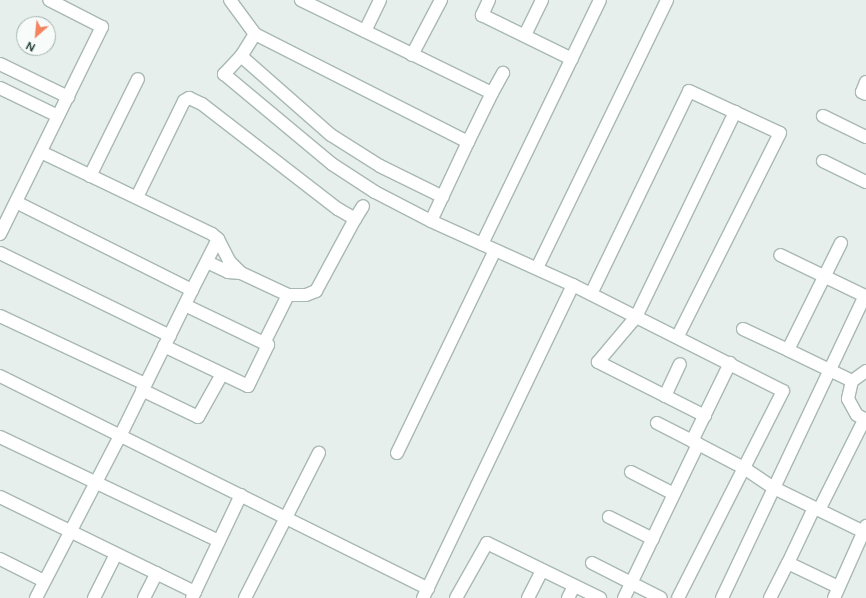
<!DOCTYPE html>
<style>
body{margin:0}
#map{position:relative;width:866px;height:598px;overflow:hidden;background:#e6efeb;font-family:Figtree,sans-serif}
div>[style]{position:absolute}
.roads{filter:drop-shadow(1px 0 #a8b8b2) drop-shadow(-1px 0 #a8b8b2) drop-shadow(0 1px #a8b8b2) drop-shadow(0 -1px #a8b8b2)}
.minor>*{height:12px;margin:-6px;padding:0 6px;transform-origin:6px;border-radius:6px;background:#fff}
span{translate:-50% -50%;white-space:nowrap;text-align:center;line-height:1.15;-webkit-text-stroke:3.5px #f7fbf9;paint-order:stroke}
.north{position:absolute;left:16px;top:16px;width:40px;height:40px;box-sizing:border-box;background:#f7fbf9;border:1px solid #a3b1ad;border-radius:50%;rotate:207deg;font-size:11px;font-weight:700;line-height:16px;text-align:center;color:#24423a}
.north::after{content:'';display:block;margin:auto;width:14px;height:18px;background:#f4845f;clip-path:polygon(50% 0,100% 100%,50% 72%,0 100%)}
</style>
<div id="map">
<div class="roads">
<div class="minor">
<i style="left:230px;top:0;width:42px;rotate:53.7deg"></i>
<i style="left:255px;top:34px;width:239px;rotate:26.9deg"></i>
<i style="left:468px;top:142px;width:87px;rotate:115.1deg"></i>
<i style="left:301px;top:0;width:212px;rotate:26deg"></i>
<i style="left:492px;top:93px;width:55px;rotate:116.1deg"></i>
<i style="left:489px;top:0;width:17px;rotate:115deg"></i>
<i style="left:482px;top:15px;width:100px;rotate:26.1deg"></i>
<i style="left:365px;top:31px;width:34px;rotate:-64deg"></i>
<i style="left:255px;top:34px;width:26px;rotate:122deg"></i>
<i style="left:241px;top:56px;width:25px;rotate:133deg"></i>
<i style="left:224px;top:74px;width:141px;rotate:39.8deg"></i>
<i style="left:332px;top:164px;width:51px;rotate:33.1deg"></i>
<i style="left:375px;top:192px;width:63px;rotate:27.4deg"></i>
<i style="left:431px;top:221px;width:156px;rotate:24.3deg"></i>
<i style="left:573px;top:285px;width:235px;rotate:26.8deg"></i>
<i style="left:783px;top:391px;width:232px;rotate:116.9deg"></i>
<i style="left:525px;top:35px;width:39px;rotate:-64deg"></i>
<i style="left:412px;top:55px;width:62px;rotate:-62.2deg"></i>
<i style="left:241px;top:56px;width:120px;rotate:41.3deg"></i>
<i style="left:331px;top:135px;width:58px;rotate:32.3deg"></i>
<i style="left:380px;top:166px;width:70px;rotate:26.2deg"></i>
<i style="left:0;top:64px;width:76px;rotate:25.9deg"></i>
<i style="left:866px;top:82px;width:11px;rotate:112deg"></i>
<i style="left:862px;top:92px;width:4px;rotate:27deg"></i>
<i style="left:0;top:88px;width:64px;rotate:25.8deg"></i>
<i style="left:492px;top:93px;width:23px;rotate:-61deg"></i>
<i style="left:823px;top:116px;width:48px;rotate:26deg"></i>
<i style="left:41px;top:152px;width:190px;rotate:25.6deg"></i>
<i style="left:212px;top:234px;width:8px;rotate:40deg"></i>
<i style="left:218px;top:239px;width:25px;rotate:63deg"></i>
<i style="left:229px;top:261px;width:17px;rotate:45deg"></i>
<i style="left:241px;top:273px;width:52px;rotate:25.1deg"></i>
<i style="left:288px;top:295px;width:18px"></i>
<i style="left:306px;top:295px;width:11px;rotate:-22deg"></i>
<i style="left:316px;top:291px;width:82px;rotate:-61.6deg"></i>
<i style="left:823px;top:161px;width:48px;rotate:26deg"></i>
<i style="left:90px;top:176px;width:108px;rotate:-63.7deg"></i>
<i style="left:137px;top:197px;width:107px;rotate:-63.9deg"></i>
<i style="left:184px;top:101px;width:6px;rotate:-31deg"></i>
<i style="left:189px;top:98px;width:14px;rotate:25deg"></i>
<i style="left:202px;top:104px;width:172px;rotate:37.7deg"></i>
<i style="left:338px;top:209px;width:20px;rotate:30deg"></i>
<i style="left:355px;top:219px;width:15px;rotate:-58deg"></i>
<i style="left:16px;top:202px;width:197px;rotate:26.6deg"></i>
<i style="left:192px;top:290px;width:161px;rotate:116.2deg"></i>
<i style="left:121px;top:434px;width:185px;rotate:117.4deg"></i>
<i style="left:0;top:234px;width:231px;rotate:-63.8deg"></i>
<i style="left:102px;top:27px;width:59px;rotate:-153deg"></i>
<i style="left:841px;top:243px;width:119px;rotate:116.4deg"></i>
<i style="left:788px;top:350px;width:71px;rotate:25.8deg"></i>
<i style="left:482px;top:244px;width:271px;rotate:-64.2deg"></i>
<i style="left:0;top:253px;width:189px;rotate:26deg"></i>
<i style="left:207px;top:262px;width:23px;rotate:25deg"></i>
<i style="left:228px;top:272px;width:13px;rotate:4deg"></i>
<i style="left:537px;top:268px;width:298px;rotate:-64.1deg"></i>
<i style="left:192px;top:290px;width:57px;rotate:-63deg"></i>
<i style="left:591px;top:294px;width:225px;rotate:-64.2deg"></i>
<i style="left:689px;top:91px;width:100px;rotate:24.8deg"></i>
<i style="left:780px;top:133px;width:227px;rotate:116.7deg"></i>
<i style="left:0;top:316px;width:160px;rotate:25.1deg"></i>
<i style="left:743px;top:329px;width:50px;rotate:25deg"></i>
<i style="left:264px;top:343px;width:54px;rotate:-63.4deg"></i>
<i style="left:164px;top:346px;width:93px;rotate:25.5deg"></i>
<i style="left:248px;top:386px;width:46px;rotate:-64deg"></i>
<i style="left:268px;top:345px;width:92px;rotate:-154.3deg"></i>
<i style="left:866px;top:371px;width:17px;rotate:144deg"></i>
<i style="left:852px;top:381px;width:18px;rotate:103deg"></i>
<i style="left:848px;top:399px;width:18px;rotate:61deg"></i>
<i style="left:857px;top:415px;width:10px;rotate:29deg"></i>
<i style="left:0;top:376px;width:478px;rotate:26.4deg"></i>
<i style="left:142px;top:390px;width:62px;rotate:25.7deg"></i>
<i style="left:198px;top:417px;width:49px;rotate:-60.8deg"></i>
<i style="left:665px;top:396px;width:35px;rotate:-65deg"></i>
<i style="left:705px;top:416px;width:120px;rotate:-153.2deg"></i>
<i style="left:598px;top:362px;width:59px;rotate:-49.8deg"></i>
<i style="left:636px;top:317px;width:228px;rotate:-64.2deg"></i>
<i style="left:657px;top:423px;width:46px;rotate:27.1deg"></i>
<i style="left:0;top:437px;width:242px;rotate:25.4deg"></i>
<i style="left:692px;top:441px;width:87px;rotate:-64deg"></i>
<i style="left:397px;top:453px;width:225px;rotate:-64.2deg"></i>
<i style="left:631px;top:472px;width:48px;rotate:27.1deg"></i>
<i style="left:0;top:497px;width:217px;rotate:26deg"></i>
<i style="left:819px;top:510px;width:101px;rotate:-63.4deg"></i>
<i style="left:609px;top:517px;width:49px;rotate:26.6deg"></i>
<i style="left:0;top:559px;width:49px;rotate:26.6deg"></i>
<i style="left:592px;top:563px;width:77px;rotate:26.9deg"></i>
<i style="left:788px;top:563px;width:61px;rotate:-64.7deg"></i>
<i style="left:94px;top:598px;width:49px;rotate:-63.4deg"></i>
<i style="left:144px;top:598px;width:28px;rotate:-63deg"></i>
<i style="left:192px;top:598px;width:114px;rotate:-64.6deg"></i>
<i style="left:245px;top:598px;width:163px;rotate:-63deg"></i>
<i style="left:423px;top:598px;width:347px;rotate:-64.4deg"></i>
<i style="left:456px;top:598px;width:63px;rotate:-60.6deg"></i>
<i style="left:487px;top:543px;width:126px;rotate:26deg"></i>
<i style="left:528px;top:598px;width:31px;rotate:-63deg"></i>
<i style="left:568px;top:598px;width:13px;rotate:-63deg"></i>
<i style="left:624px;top:598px;width:171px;rotate:-64.3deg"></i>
<i style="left:698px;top:444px;width:52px;rotate:27.6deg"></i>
<i style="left:744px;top:468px;width:34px;rotate:34deg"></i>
<i style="left:772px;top:487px;width:105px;rotate:26.1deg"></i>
<i style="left:722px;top:598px;width:334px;rotate:-64.7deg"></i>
<i style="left:865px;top:296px;width:94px;rotate:-154.2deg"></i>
<i style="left:770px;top:598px;width:39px;rotate:-63deg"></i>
<i style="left:788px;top:563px;width:55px;rotate:25.6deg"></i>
<i style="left:834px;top:598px;width:79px;rotate:-66deg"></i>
</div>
</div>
<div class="north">N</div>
</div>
